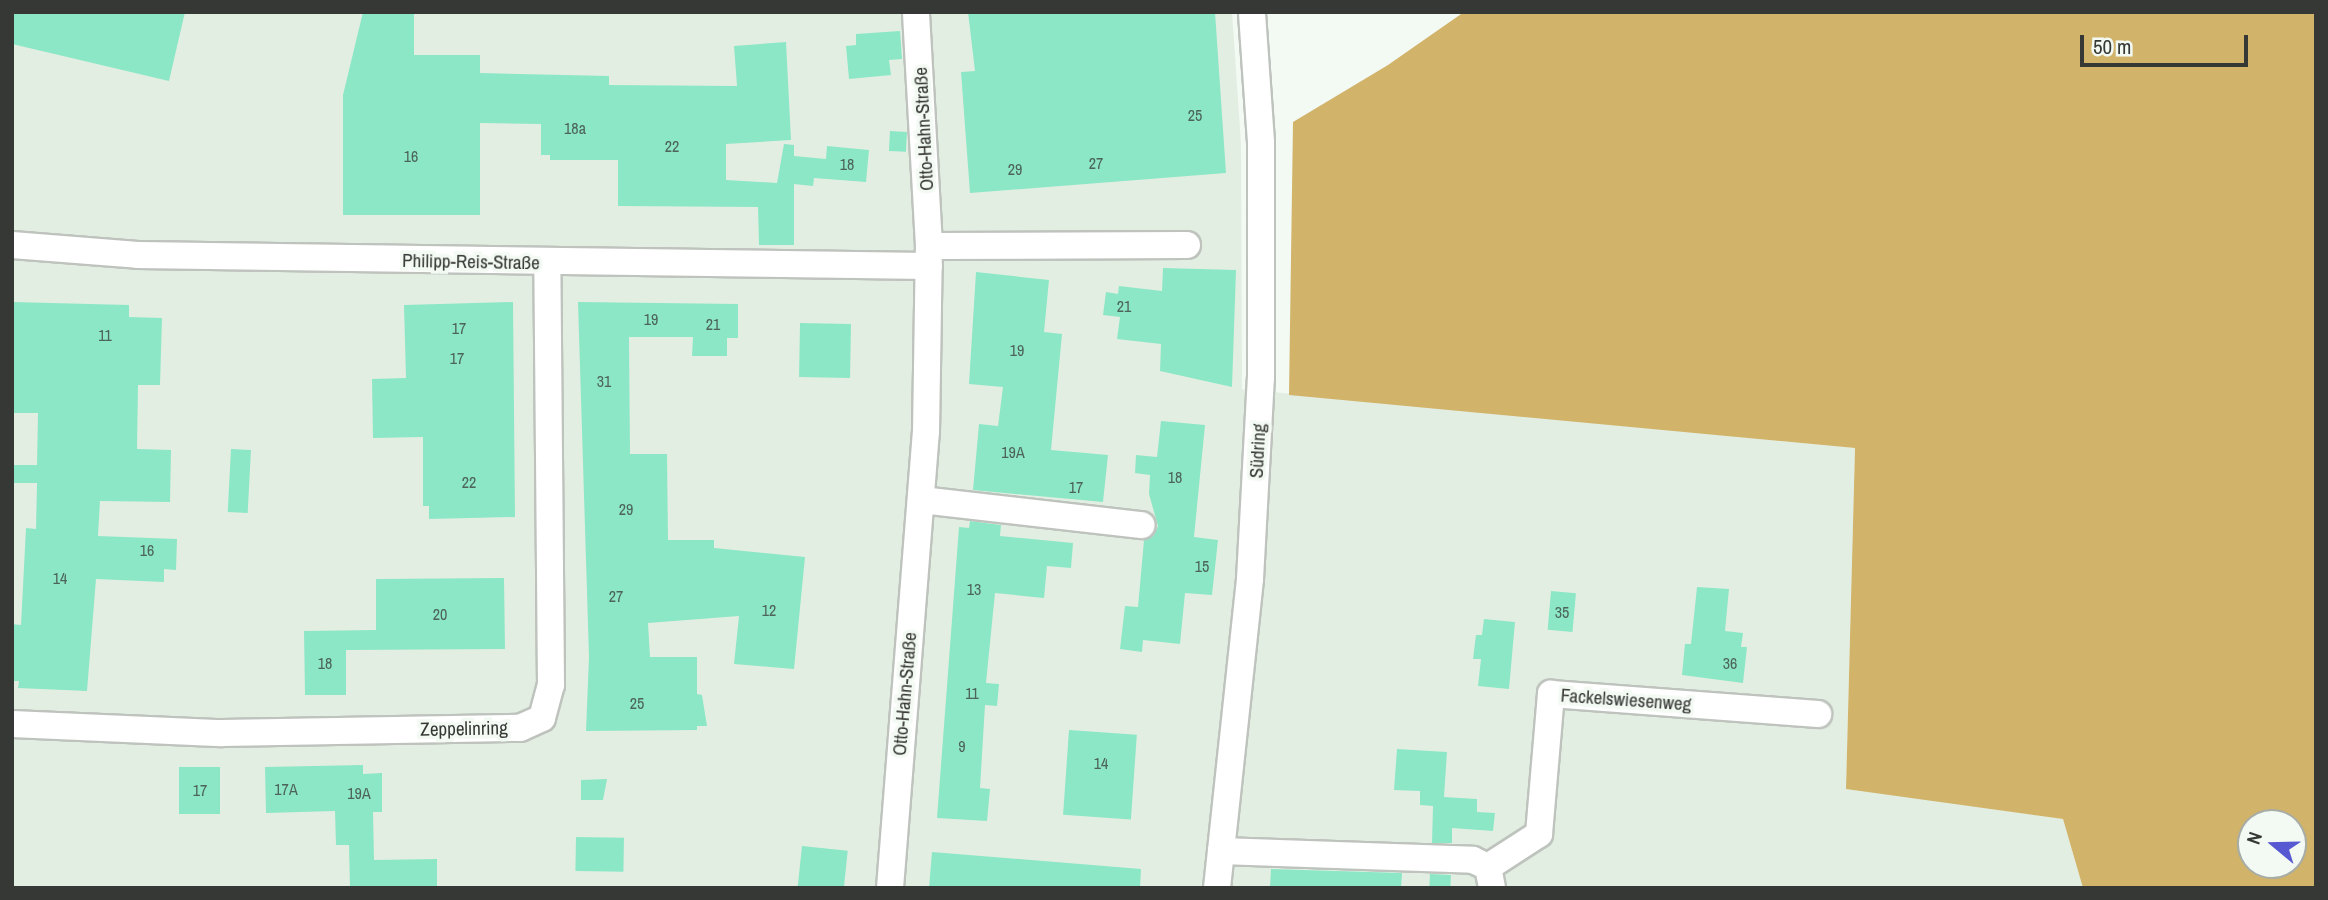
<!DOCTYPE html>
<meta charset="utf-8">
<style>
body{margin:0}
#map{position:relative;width:2328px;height:900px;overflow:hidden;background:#f3f9f3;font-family:"Archivo Narrow",sans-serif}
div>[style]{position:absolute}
.built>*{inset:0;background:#e3eee2}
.forest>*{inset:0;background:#d1b36a}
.building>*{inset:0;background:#8ce7c6;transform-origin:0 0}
.roads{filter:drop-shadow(2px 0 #bec3bd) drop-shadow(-2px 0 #bec3bd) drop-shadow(0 2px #bec3bd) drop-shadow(0 -2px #bec3bd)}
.street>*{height:26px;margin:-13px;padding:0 13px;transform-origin:13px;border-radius:13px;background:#fff}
span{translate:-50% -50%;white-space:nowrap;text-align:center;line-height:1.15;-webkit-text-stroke:7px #f3f9f3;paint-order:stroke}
.number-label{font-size:16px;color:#4c6459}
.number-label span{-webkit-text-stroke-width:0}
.street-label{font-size:19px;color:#363835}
.frame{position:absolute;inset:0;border:14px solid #363835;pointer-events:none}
.north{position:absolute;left:2237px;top:809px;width:70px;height:70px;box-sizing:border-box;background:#f3f9f3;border:2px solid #a7aca7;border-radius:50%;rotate:289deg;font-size:19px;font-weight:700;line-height:28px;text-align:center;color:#363835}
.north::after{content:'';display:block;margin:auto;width:24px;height:32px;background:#5659d1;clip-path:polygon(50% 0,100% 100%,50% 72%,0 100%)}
.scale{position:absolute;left:2080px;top:35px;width:168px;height:32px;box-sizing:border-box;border:4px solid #363835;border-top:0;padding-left:9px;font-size:21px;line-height:24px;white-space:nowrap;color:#363835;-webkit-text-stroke:5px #f3f9f3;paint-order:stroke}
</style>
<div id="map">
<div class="built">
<i style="clip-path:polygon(12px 12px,1232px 12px,1241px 144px,1242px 389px,1855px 448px,1846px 788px,2063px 819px,2083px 888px,12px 888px)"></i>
</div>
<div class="forest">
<i style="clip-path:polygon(evenodd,1464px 12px,2316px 12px,2316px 888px,2083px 888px,2063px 819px,1846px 789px,1855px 448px,1289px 395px,1293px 122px,1388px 65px,1464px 12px,2251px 823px,2293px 823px,2293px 865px,2251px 865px,2251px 823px)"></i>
</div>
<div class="building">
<i style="clip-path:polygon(12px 12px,185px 12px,169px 81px,12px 44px)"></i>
<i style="clip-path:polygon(363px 12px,414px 12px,414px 55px,480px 55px,480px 73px,609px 76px,609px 85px,737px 86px,734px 46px,786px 42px,791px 140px,726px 144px,726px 180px,777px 183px,784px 144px,794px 145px,794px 156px,826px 159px,827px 146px,869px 150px,866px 182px,814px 178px,813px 186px,794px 184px,794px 245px,759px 245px,758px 207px,618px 206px,618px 160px,550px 160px,550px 155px,541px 155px,541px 124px,480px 123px,480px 215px,343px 215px,343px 95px)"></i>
<i style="clip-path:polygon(968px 12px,1215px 12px,1226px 173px,970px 193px,961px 72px,975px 71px)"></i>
<i style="clip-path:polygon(900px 31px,902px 59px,889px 60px,891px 75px,849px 79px,846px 46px,856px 45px,856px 34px)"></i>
<i style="left:890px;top:131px;width:17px;height:20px;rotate:3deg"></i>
<i style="clip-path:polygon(1163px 268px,1236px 270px,1232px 387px,1160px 371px,1161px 344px,1117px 339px,1120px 317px,1103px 315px,1106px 292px,1118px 294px,1119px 286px,1162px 291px)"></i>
<i style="clip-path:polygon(976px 272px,1049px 280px,1044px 332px,1062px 334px,1051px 450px,1108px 455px,1103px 502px,973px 490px,979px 424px,998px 426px,1003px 387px,969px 384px)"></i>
<i style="clip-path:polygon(12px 302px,129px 305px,129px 317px,162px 318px,160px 385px,138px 385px,137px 449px,171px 450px,170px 502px,100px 501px,98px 536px,177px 539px,176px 570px,164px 569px,164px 582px,96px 579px,87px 691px,18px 688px,19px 681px,12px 681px,12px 624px,21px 625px,26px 528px,36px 529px,37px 483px,12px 483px,12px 465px,37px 465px,38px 413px,12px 413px)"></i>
<i style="clip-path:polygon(513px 302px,515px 517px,429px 519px,429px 506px,423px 506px,423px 437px,373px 438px,372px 379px,406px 378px,404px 305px)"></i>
<i style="clip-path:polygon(578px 302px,738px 304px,738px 338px,727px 338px,727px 356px,692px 356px,693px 337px,629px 337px,630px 454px,667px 454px,668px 540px,714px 540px,714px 548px,805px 557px,794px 669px,734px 664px,739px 616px,648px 623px,650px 657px,697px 657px,697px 694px,702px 695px,707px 726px,697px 726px,697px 730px,586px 731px,589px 657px)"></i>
<i style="left:800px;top:323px;width:51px;height:54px;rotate:1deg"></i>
<i style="clip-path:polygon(1161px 421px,1205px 425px,1194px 537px,1218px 540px,1212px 595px,1185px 593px,1180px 644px,1143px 640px,1142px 652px,1120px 649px,1125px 606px,1138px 607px,1144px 540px,1154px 535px,1158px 526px,1149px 494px,1150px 475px,1135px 473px,1136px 455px,1157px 457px)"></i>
<i style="left:231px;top:449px;width:20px;height:63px;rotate:3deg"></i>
<i style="clip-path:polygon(970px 521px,1001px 525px,1000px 536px,1073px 543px,1071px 568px,1047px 566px,1044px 598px,995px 593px,986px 683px,999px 684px,997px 706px,985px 705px,980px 788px,990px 789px,987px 821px,937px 818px,959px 527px,969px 528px)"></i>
<i style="clip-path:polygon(504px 578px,505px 649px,346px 650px,346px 695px,305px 695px,304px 631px,376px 630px,376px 579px)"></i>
<i style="clip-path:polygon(1697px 587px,1729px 589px,1725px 631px,1743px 633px,1741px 647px,1747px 647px,1743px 683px,1682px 675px,1685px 644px,1691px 644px)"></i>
<i style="left:1551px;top:591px;width:25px;height:39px;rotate:5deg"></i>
<i style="clip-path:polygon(1484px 619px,1515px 622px,1509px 689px,1478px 686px,1481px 659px,1473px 659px,1476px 635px,1482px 635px)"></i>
<i style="left:1069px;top:730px;width:68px;height:85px;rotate:4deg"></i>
<i style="clip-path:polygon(1397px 749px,1447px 752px,1444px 797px,1477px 799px,1477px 812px,1495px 813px,1493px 831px,1452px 828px,1452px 843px,1432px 843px,1433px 806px,1420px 805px,1420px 791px,1394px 790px)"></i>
<i style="clip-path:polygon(363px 765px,363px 774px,382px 773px,382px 812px,373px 812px,374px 860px,437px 859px,437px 888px,350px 888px,349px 845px,336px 845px,335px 811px,266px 813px,265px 767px)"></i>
<i style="left:179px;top:767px;width:41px;height:47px"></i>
<i style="clip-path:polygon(607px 779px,603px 800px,581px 800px,581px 780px)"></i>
<i style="left:576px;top:837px;width:48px;height:34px;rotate:1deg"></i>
<i style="left:802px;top:846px;width:46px;height:42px;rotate:6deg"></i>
<i style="clip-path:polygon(932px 852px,1141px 869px,1140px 888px,929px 888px)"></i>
<i style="clip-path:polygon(1271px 869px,1402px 873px,1401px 888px,1270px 888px)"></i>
<i style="left:1430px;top:874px;width:21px;height:14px;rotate:3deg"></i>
</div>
<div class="roads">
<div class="street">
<i style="left:12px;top:245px;width:126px;rotate:4.5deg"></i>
<i style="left:138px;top:255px;width:791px;rotate:0.8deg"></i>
<i style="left:929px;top:246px;width:258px;rotate:-0.2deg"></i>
<i style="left:921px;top:500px;width:222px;rotate:6.5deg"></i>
<i style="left:12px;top:724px;width:210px;rotate:2.5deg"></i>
<i style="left:222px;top:733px;width:298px;rotate:-1deg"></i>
<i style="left:520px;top:728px;width:24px;rotate:-24deg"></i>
<i style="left:542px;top:718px;width:34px;rotate:-75deg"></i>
<i style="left:551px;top:685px;width:421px;rotate:-90.5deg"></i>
<i style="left:1221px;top:851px;width:252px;rotate:2deg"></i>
<i style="left:1473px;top:860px;width:17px;rotate:25deg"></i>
<i style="left:1488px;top:867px;width:21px;rotate:79deg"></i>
<i style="left:1488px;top:867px;width:61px;rotate:-32.9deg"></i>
<i style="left:1539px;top:834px;width:141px;rotate:-85.1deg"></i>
<i style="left:1551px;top:694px;width:268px;rotate:4.3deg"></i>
<i style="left:890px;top:888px;width:457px;rotate:-85.5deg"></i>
<i style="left:926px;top:432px;width:186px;rotate:-89.1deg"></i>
<i style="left:929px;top:246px;width:234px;rotate:-93.2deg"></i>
<i style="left:1217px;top:888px;width:311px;rotate:-83.9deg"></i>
<i style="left:1250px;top:579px;width:201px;rotate:-86.9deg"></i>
<i style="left:1261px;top:378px;width:236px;rotate:-90deg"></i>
<i style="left:1261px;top:142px;width:130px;rotate:-94deg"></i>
</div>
</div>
<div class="number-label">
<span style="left:1195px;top:115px">25</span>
<span style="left:575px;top:128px">18a</span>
<span style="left:672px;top:146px">22</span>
<span style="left:411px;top:156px">16</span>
<span style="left:1096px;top:163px">27</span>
<span style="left:847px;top:164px">18</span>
<span style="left:1015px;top:169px">29</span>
<span style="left:1124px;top:306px">21</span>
<span style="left:651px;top:319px">19</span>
<span style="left:713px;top:324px">21</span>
<span style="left:459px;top:328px">17</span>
<span style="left:105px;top:335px">11</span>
<span style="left:1017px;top:350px">19</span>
<span style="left:457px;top:358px">17</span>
<span style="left:604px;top:381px">31</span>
<span style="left:1013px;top:452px">19A</span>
<span style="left:1175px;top:477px">18</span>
<span style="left:469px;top:482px">22</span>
<span style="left:1076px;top:487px">17</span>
<span style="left:626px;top:509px">29</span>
<span style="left:147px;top:550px">16</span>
<span style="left:1202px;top:566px">15</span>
<span style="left:60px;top:578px">14</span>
<span style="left:974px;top:589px">13</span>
<span style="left:616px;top:596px">27</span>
<span style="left:769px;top:610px">12</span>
<span style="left:1562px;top:612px">35</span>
<span style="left:440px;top:614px">20</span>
<span style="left:325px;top:663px">18</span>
<span style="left:1730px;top:663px">36</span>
<span style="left:972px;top:693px">11</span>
<span style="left:637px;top:703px">25</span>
<span style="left:962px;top:746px">9</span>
<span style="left:1101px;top:763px">14</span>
<span style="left:286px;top:789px">17A</span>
<span style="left:200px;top:790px">17</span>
<span style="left:359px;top:793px">19A</span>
</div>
<div class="street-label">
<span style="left:924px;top:129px;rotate:-93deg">Otto-Hahn-Straße</span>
<span style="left:471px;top:262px;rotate:1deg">Philipp-Reis-Straße</span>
<span style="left:1258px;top:451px;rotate:-87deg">Südring</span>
<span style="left:905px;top:694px;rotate:-85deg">Otto-Hahn-Straße</span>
<span style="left:1626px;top:700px;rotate:4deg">Fackelswiesenweg</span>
<span style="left:464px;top:729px;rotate:-1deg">Zeppelinring</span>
</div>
<div class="frame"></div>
<div class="north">N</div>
<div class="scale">50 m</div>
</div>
